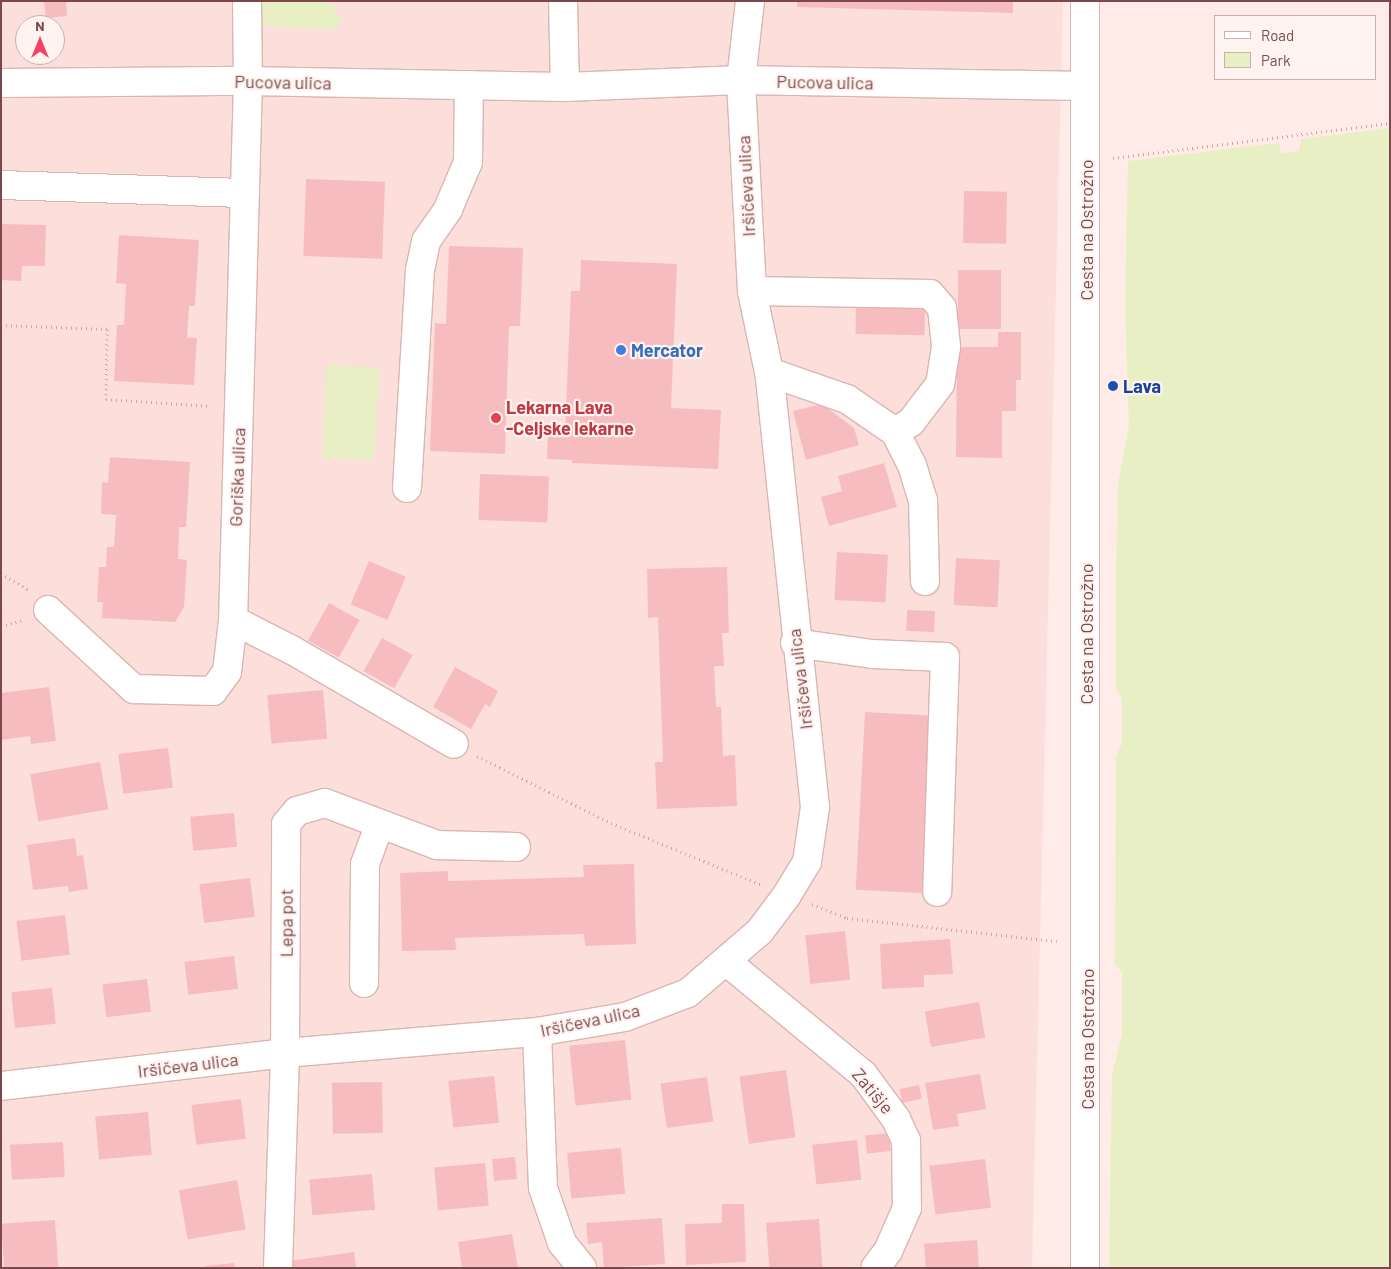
<!DOCTYPE html>
<meta charset="utf-8">
<style>
body{margin:0}
#map{position:relative;width:1391px;height:1269px;overflow:hidden;background:#ffece8;font-family:Barlow,sans-serif}
div>[style]{position:absolute}
.residential>*{inset:0;background:#fcdfdb}
.green>*{inset:0;background:#e8efc4;transform-origin:0 0}
.building>*{inset:0;background:#f7bcbf;transform-origin:0 0}
.path>*{height:3px;margin-top:-1.5px;transform-origin:0;background:repeating-linear-gradient(90deg,#dd9ea1 0 1px,transparent 0 5px)}
.roads{filter:drop-shadow(1px 0 #dab5b4) drop-shadow(-1px 0 #dab5b4) drop-shadow(0 1px #dab5b4) drop-shadow(0 -1px #dab5b4)}
.minor>*{height:28px;margin:-14px;padding:0 14px;transform-origin:14px;border-radius:14px;background:#fff}
.dots>*{width:14px;height:14px;translate:-50% -50%;box-sizing:border-box;border:2px solid #fff3f0;border-radius:50%}
span{translate:-50% -50%;white-space:nowrap;text-align:center;line-height:1.15;-webkit-text-stroke:4.5px #fff3f0;paint-order:stroke}
.street-label{font-size:18px;color:#7c484c}
.shop-label{font-size:18px;color:#366cbe;font-weight:700}
.left{translate:0 -50%;text-align:left}
.transit-label{font-size:18px;color:#164399;font-weight:700}
.health-label{font-size:18px;color:#be3a42;font-weight:700}
.frame{position:absolute;inset:0;border:2px solid #7c484c;pointer-events:none}
.legend{position:absolute;left:1214px;top:15px;width:162px;height:65px;box-sizing:border-box;background:#fff3f0;border:1px solid #cbafae;margin:0;padding:6px 9px;list-style:none;font-size:15px;color:#7c484c}
.legend li{display:flex;align-items:center;gap:10px;height:25px}
.legend b{width:25px;border:1px solid #cbafae}
.north{position:absolute;left:15px;top:15px;width:50px;height:50px;box-sizing:border-box;background:#fff3f0;border:1px solid #cbafae;border-radius:50%;rotate:0deg;font-size:14px;font-weight:700;line-height:20px;text-align:center;color:#7c484c}
.north::after{content:'';display:block;margin:auto;width:18px;height:22px;background:#f54068;clip-path:polygon(50% 0,100% 100%,50% 72%,0 100%)}
</style>
<div id="map">
<div class="residential">
<i style="clip-path:polygon(evenodd,1px 1px,1063px 1px,1032px 1268px,1px 1268px,1px 1px,25px 25px,55px 25px,55px 55px,25px 55px,25px 25px)"></i>
</div>
<div class="green">
<i style="clip-path:polygon(243px 1px,330px 1px,341px 18px,339px 26px,329px 30px,262px 26px)"></i>
<i style="clip-path:polygon(1390px 128px,1390px 1268px,1109px 1268px,1112px 1076px,1122px 1034px,1122px 972px,1115px 965px,1116px 757px,1122px 743px,1122px 697px,1116px 690px,1116px 572px,1118px 484px,1129px 425px,1125px 306px,1128px 161px,1279px 143px,1281px 153px,1299px 151px,1301px 139px)"></i>
<i style="left:327px;top:365px;width:52px;height:93px;rotate:3deg"></i>
</div>
<div class="building">
<i style="clip-path:polygon(44px 1px,66px 1px,67px 16px,46px 18px)"></i>
<i style="clip-path:polygon(797px 1px,1013px 1px,1013px 13px,797px 7px)"></i>
<i style="left:306px;top:179px;width:79px;height:77px;rotate:2deg"></i>
<i style="left:964px;top:191px;width:43px;height:52px;rotate:1deg"></i>
<i style="clip-path:polygon(1px 224px,46px 225px,45px 266px,22px 266px,21px 281px,1px 280px)"></i>
<i style="clip-path:polygon(119px 235px,199px 240px,195px 306px,189px 306px,187px 338px,197px 338px,194px 385px,114px 381px,117px 325px,124px 325px,126px 284px,116px 283px)"></i>
<i style="clip-path:polygon(449px 246px,523px 248px,520px 326px,509px 326px,505px 454px,430px 451px,435px 323px,446px 324px)"></i>
<i style="clip-path:polygon(581px 260px,677px 264px,671px 408px,721px 410px,718px 469px,572px 463px,572px 460px,547px 459px,548px 431px,565px 432px,571px 291px,580px 291px)"></i>
<i style="left:958px;top:270px;width:43px;height:59px"></i>
<i style="left:856px;top:303px;width:69px;height:31px;rotate:1deg"></i>
<i style="clip-path:polygon(998px 332px,1021px 332px,1021px 380px,1016px 380px,1016px 411px,1002px 411px,1002px 458px,956px 457px,957px 347px,998px 347px)"></i>
<i style="clip-path:polygon(822px 404px,854px 428px,859px 445px,806px 460px,793px 411px)"></i>
<i style="clip-path:polygon(110px 457px,190px 462px,186px 527px,179px 527px,178px 559px,187px 560px,184px 607px,175px 622px,102px 618px,103px 602px,97px 602px,99px 567px,106px 567px,107px 547px,114px 547px,116px 515px,101px 514px,102px 482px,108px 483px)"></i>
<i style="clip-path:polygon(884px 463px,897px 507px,829px 526px,821px 497px,842px 491px,838px 476px)"></i>
<i style="left:480px;top:474px;width:69px;height:46px;rotate:2deg"></i>
<i style="left:837px;top:552px;width:51px;height:48px;rotate:3deg"></i>
<i style="left:956px;top:558px;width:44px;height:47px;rotate:3deg"></i>
<i style="left:369px;top:561px;width:40px;height:47px;rotate:23deg"></i>
<i style="clip-path:polygon(727px 567px,729px 633px,722px 633px,724px 666px,714px 666px,716px 707px,721px 707px,723px 756px,735px 755px,737px 806px,657px 809px,655px 762px,663px 762px,658px 617px,648px 618px,647px 569px)"></i>
<i style="left:329px;top:603px;width:35px;height:43px;rotate:29deg"></i>
<i style="left:907px;top:610px;width:28px;height:21px;rotate:2deg"></i>
<i style="left:382px;top:638px;width:35px;height:38px;rotate:29deg"></i>
<i style="clip-path:polygon(455px 667px,498px 691px,490px 707px,485px 704px,471px 729px,433px 707px)"></i>
<i style="clip-path:polygon(49px 687px,56px 741px,31px 744px,30px 736px,1px 740px,1px 693px)"></i>
<i style="left:323px;top:690px;width:49px;height:56px;rotate:85deg"></i>
<i style="left:865px;top:712px;width:67px;height:178px;rotate:3deg"></i>
<i style="left:168px;top:748px;width:40px;height:50px;rotate:83deg"></i>
<i style="left:100px;top:762px;width:48px;height:71px;rotate:80deg"></i>
<i style="left:234px;top:813px;width:34px;height:44px;rotate:85deg"></i>
<i style="clip-path:polygon(75px 838px,77px 856px,83px 855px,88px 889px,69px 892px,68px 886px,33px 890px,27px 845px)"></i>
<i style="clip-path:polygon(634px 864px,636px 944px,585px 946px,584px 934px,455px 938px,456px 950px,402px 951px,400px 873px,448px 871px,448px 881px,584px 877px,583px 865px)"></i>
<i style="left:250px;top:878px;width:39px;height:51px;rotate:83deg"></i>
<i style="left:65px;top:915px;width:40px;height:49px;rotate:83deg"></i>
<i style="left:845px;top:931px;width:49px;height:40px;rotate:84deg"></i>
<i style="clip-path:polygon(950px 939px,953px 974px,924px 975px,924px 987px,882px 989px,880px 944px)"></i>
<i style="left:234px;top:956px;width:33px;height:50px;rotate:83deg"></i>
<i style="left:147px;top:979px;width:33px;height:45px;rotate:83deg"></i>
<i style="left:52px;top:988px;width:36px;height:41px;rotate:84deg"></i>
<i style="left:979px;top:1002px;width:36px;height:55px;rotate:80deg"></i>
<i style="left:625px;top:1040px;width:60px;height:56px;rotate:84deg"></i>
<i style="left:786px;top:1070px;width:68px;height:47px;rotate:82deg"></i>
<i style="clip-path:polygon(980px 1074px,986px 1109px,957px 1114px,959px 1126px,933px 1130px,925px 1083px)"></i>
<i style="left:494px;top:1076px;width:47px;height:46px;rotate:84deg"></i>
<i style="left:707px;top:1077px;width:45px;height:47px;rotate:82deg"></i>
<i style="left:382px;top:1082px;width:51px;height:50px;rotate:89deg"></i>
<i style="left:919px;top:1085px;width:14px;height:20px;rotate:78deg"></i>
<i style="left:241px;top:1099px;width:40px;height:50px;rotate:83deg"></i>
<i style="left:148px;top:1112px;width:43px;height:53px;rotate:85deg"></i>
<i style="left:889px;top:1133px;width:18px;height:24px;rotate:84deg"></i>
<i style="left:857px;top:1140px;width:40px;height:45px;rotate:84deg"></i>
<i style="left:63px;top:1142px;width:35px;height:53px;rotate:87deg"></i>
<i style="left:621px;top:1148px;width:46px;height:54px;rotate:85deg"></i>
<i style="left:515px;top:1157px;width:22px;height:23px;rotate:85deg"></i>
<i style="left:985px;top:1159px;width:49px;height:56px;rotate:83deg"></i>
<i style="left:485px;top:1163px;width:43px;height:51px;rotate:85deg"></i>
<i style="left:372px;top:1174px;width:36px;height:63px;rotate:85deg"></i>
<i style="left:237px;top:1180px;width:50px;height:59px;rotate:80deg"></i>
<i style="clip-path:polygon(722px 1204px,744px 1204px,746px 1262px,686px 1265px,685px 1224px,722px 1223px)"></i>
<i style="clip-path:polygon(662px 1218px,665px 1264px,604px 1268px,602px 1242px,588px 1244px,586px 1223px)"></i>
<i style="left:819px;top:1219px;width:49px;height:53px;rotate:86deg"></i>
<i style="left:55px;top:1220px;width:48px;height:54px;rotate:86deg"></i>
<i style="clip-path:polygon(512px 1234px,518px 1268px,462px 1268px,458px 1242px)"></i>
<i style="left:977px;top:1240px;width:28px;height:53px;rotate:86deg"></i>
<i style="clip-path:polygon(354px 1252px,356px 1268px,291px 1268px,290px 1261px)"></i>
<i style="clip-path:polygon(234px 1263px,235px 1268px,205px 1268px,205px 1266px)"></i>
</div>
<div class="path">
<i style="left:1113px;top:158px;width:279px;rotate:-7.2deg"></i>
<i style="left:1px;top:325px;width:106px;rotate:2.2deg"></i>
<i style="left:107px;top:329px;width:70px;rotate:90.8deg"></i>
<i style="left:106px;top:399px;width:105px;rotate:3.8deg"></i>
<i style="left:1px;top:573px;width:34px;rotate:32deg"></i>
<i style="left:1px;top:626px;width:24px;rotate:-15deg"></i>
<i style="left:477px;top:756px;width:150px;rotate:26.6deg"></i>
<i style="left:611px;top:823px;width:163px;rotate:22.3deg"></i>
<i style="left:812px;top:904px;width:38px;rotate:22deg"></i>
<i style="left:847px;top:918px;width:211px;rotate:6.3deg"></i>
</div>
<div class="roads">
<div class="minor">
<i style="left:247px;top:1px;width:80px;rotate:89.3deg"></i>
<i style="left:248px;top:81px;width:539px;rotate:91.59deg"></i>
<i style="left:233px;top:620px;width:66px;rotate:27deg"></i>
<i style="left:292px;top:650px;width:187px;rotate:30.1deg"></i>
<i style="left:563px;top:1px;width:86px;rotate:88.7deg"></i>
<i style="left:1px;top:83px;width:247px;rotate:-0.5deg"></i>
<i style="left:248px;top:81px;width:317px;rotate:1.1deg"></i>
<i style="left:565px;top:87px;width:176px;rotate:-2.3deg"></i>
<i style="left:741px;top:80px;width:344px;rotate:1deg"></i>
<i style="left:1px;top:185px;width:244px;rotate:1.9deg"></i>
<i style="left:752px;top:291px;width:178px;rotate:1deg"></i>
<i style="left:930px;top:294px;width:18px;rotate:49deg"></i>
<i style="left:942px;top:308px;width:39px;rotate:84deg"></i>
<i style="left:946px;top:347px;width:37px;rotate:99deg"></i>
<i style="left:940px;top:384px;width:48px;rotate:127.3deg"></i>
<i style="left:911px;top:422px;width:19px;rotate:148deg"></i>
<i style="left:769px;top:372px;width:83px;rotate:19.1deg"></i>
<i style="left:847px;top:399px;width:58px;rotate:34.5deg"></i>
<i style="left:895px;top:432px;width:37px;rotate:63deg"></i>
<i style="left:912px;top:465px;width:37px;rotate:73deg"></i>
<i style="left:923px;top:500px;width:81px;rotate:88.6deg"></i>
<i style="left:407px;top:488px;width:218px;rotate:-86.6deg"></i>
<i style="left:420px;top:270px;width:30px;rotate:-78deg"></i>
<i style="left:426px;top:241px;width:39px;rotate:-55deg"></i>
<i style="left:448px;top:209px;width:51px;rotate:-66.9deg"></i>
<i style="left:468px;top:162px;width:77px;rotate:-89.3deg"></i>
<i style="left:48px;top:610px;width:117px;rotate:42.6deg"></i>
<i style="left:134px;top:689px;width:79px;rotate:1.5deg"></i>
<i style="left:213px;top:691px;width:24px;rotate:-54deg"></i>
<i style="left:227px;top:672px;width:52px;rotate:-83.4deg"></i>
<i style="left:795px;top:643px;width:78px;rotate:8.1deg"></i>
<i style="left:872px;top:654px;width:73px;rotate:2.4deg"></i>
<i style="left:945px;top:657px;width:235px;rotate:91.9deg"></i>
<i style="left:727px;top:962px;width:176px;rotate:39.5deg"></i>
<i style="left:863px;top:1074px;width:56px;rotate:53.7deg"></i>
<i style="left:896px;top:1119px;width:23px;rotate:65deg"></i>
<i style="left:906px;top:1140px;width:68px;rotate:89.2deg"></i>
<i style="left:907px;top:1208px;width:47px;rotate:113.8deg"></i>
<i style="left:888px;top:1251px;width:21px;rotate:127deg"></i>
<i style="left:364px;top:983px;width:119px;rotate:-89.5deg"></i>
<i style="left:365px;top:864px;width:40px;rotate:-69.8deg"></i>
<i style="left:537px;top:1032px;width:156px;rotate:87.8deg"></i>
<i style="left:543px;top:1188px;width:58px;rotate:70.9deg"></i>
<i style="left:562px;top:1243px;width:32px;rotate:51deg"></i>
<i style="left:1px;top:1086px;width:286px;rotate:-6.6deg"></i>
<i style="left:285px;top:1053px;width:253px;rotate:-4.8deg"></i>
<i style="left:537px;top:1032px;width:89px;rotate:-9.7deg"></i>
<i style="left:625px;top:1017px;width:67px;rotate:-20.9deg"></i>
<i style="left:688px;top:993px;width:95px;rotate:-40.7deg"></i>
<i style="left:760px;top:931px;width:45px;rotate:-53.1deg"></i>
<i style="left:787px;top:895px;width:39px;rotate:-59deg"></i>
<i style="left:807px;top:862px;width:56px;rotate:-81.7deg"></i>
<i style="left:815px;top:807px;width:437px;rotate:-96deg"></i>
<i style="left:769px;top:372px;width:83px;rotate:-101.9deg"></i>
<i style="left:752px;top:291px;width:211px;rotate:-93deg"></i>
<i style="left:741px;top:80px;width:80px;rotate:-83.5deg"></i>
<i style="left:278px;top:1268px;width:215px;rotate:-88.1deg"></i>
<i style="left:285px;top:1053px;width:229px;rotate:-89.7deg"></i>
<i style="left:286px;top:824px;width:17px;rotate:-50deg"></i>
<i style="left:297px;top:811px;width:29px;rotate:-16deg"></i>
<i style="left:325px;top:803px;width:120px;rotate:20.6deg"></i>
<i style="left:437px;top:845px;width:79px;rotate:1.5deg"></i>
<i style="left:1085px;top:1268px;width:1267px;rotate:-90deg"></i>
</div>
</div>
<div class="dots">
<i style="left:621px;top:350px;background:#3f7fe0"></i>
<i style="left:1113px;top:386px;background:#1a4fb4"></i>
<i style="left:496px;top:418px;background:#e0444e"></i>
</div>
<div class="street-label">
<span style="left:283px;top:82px;rotate:1deg">Pucova ulica</span>
<span style="left:825px;top:82px;rotate:1deg">Pucova ulica</span>
<span style="left:746px;top:186px;rotate:-93deg">Iršičeva ulica</span>
<span style="left:1086px;top:230px;rotate:-90deg">Cesta na Ostrožno</span>
<span style="left:237px;top:477px;rotate:-88deg">Goriška ulica</span>
<span style="left:1086px;top:634px;rotate:-90deg">Cesta na Ostrožno</span>
<span style="left:800px;top:679px;rotate:-97deg">Iršičeva ulica</span>
<span style="left:286px;top:923px;rotate:-90deg">Lepa pot</span>
<span style="left:590px;top:1020px;rotate:-12deg">Iršičeva ulica</span>
<span style="left:1087px;top:1039px;rotate:-90deg">Cesta na Ostrožno</span>
<span style="left:188px;top:1065px;rotate:-7deg">Iršičeva ulica</span>
<span style="left:873px;top:1091px;rotate:50deg">Zatišje</span>
</div>
<div class="shop-label">
<span class="left" style="left:631px;top:350px">Mercator</span>
</div>
<div class="transit-label">
<span class="left" style="left:1123px;top:386px">Lava</span>
</div>
<div class="health-label">
<span class="left" style="left:506px;top:418px">Lekarna Lava<br>-Celjske lekarne</span>
</div>
<div class="frame"></div>
<ul class="legend">
<li><b style="height:6px;background:#fff"></b>Road</li>
<li><b style="height:14px;background:#e8efc4"></b>Park</li>
</ul>
<div class="north">N</div>
</div>
